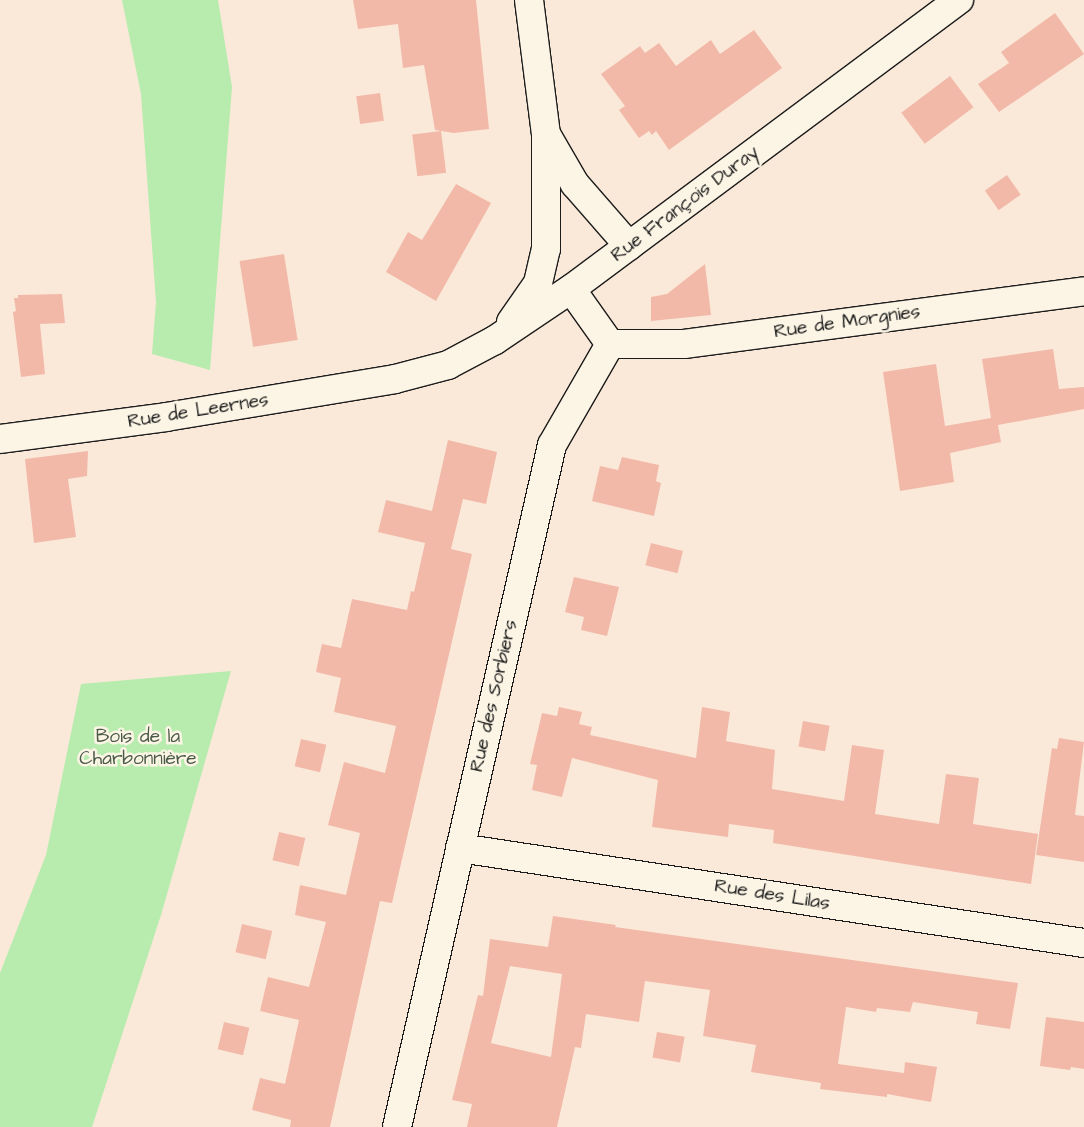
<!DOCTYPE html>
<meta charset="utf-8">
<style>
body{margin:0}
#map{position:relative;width:1084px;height:1127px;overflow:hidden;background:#fae9d9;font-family:"Architects Daughter",sans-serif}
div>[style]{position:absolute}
.green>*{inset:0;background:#b7ecae}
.building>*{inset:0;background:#f2b9a9;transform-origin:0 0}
.roads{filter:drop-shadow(1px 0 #1c1c1c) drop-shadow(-1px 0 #1c1c1c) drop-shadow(0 1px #1c1c1c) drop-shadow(0 -1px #1c1c1c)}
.minor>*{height:28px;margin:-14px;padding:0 14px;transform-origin:14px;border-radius:14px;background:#fcf5e5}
span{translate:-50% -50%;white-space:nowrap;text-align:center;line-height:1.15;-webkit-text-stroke:5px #fcf5e5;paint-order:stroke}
.street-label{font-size:19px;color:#1c1c1c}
.park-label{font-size:19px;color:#4a5a48}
</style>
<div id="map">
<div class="green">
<i style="clip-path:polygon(122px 0,218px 0,232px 87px,210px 370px,152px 354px,156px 302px,141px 94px)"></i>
<i style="clip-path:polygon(231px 671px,161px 915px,92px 1127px,0 1127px,0 973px,46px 855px,81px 684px)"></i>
</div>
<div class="building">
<i style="clip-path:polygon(353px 0,476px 0,489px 129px,454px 133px,435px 130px,424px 65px,403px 68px,398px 24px,358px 29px)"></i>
<i style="clip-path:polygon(1055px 13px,1084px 54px,999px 112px,978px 84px,1009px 63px,1001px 52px)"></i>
<i style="clip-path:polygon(754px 30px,782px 68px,669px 150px,656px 131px,652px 135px,649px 131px,639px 138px,619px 110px,625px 106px,601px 74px,640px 46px,645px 53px,659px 43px,676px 66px,711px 40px,720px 54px)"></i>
<i style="left:950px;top:76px;width:39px;height:61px;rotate:53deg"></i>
<i style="left:380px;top:93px;width:28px;height:24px;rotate:82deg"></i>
<i style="left:441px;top:131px;width:42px;height:29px;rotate:83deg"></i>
<i style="left:1007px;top:175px;width:24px;height:27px;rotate:55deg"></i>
<i style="clip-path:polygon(456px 184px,491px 203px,436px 301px,386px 272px,408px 232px,422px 240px)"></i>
<i style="left:284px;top:254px;width:87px;height:45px;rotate:81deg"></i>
<i style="clip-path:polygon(705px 264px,711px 315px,651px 321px,651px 297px,667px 294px)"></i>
<i style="clip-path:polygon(62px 294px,65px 323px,40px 324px,45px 374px,21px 377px,13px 312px,16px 311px,14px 298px,18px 298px,18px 295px)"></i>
<i style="clip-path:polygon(1053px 349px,1059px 389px,1084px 387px,1084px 409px,998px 425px,1001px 442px,950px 453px,954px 482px,900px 491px,883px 372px,936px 364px,945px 426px,991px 418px,982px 359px)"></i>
<i style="clip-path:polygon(448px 440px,497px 452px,486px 504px,463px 499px,451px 549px,472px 554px,392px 903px,380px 901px,330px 1127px,290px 1127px,291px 1120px,252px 1110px,260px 1078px,285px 1084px,299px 1020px,260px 1011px,268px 977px,309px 987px,326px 922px,295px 915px,300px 885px,346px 895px,360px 833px,328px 825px,344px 762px,385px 773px,396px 726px,334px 712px,341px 678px,316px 672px,319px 657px,322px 644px,341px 648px,352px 599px,407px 610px,411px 591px,414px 592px,425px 543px,378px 532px,386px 500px,432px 511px)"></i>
<i style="clip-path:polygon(88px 451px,87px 476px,68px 479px,76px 537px,34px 543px,25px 459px)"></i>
<i style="clip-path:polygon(622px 457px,659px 465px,656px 481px,661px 483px,654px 516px,592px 501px,600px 466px,618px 470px)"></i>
<i style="left:651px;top:543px;width:33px;height:23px;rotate:14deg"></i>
<i style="clip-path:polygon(574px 577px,619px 587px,607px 636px,581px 630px,584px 617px,565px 612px)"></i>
<i style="clip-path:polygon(559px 707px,582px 712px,579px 724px,592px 727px,590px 735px,696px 758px,702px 707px,730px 712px,726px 741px,775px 750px,772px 789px,844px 801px,852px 745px,884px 750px,875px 814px,939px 824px,946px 774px,979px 778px,973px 824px,1038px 834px,1031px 884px,773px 843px,774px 830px,729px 824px,728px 837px,652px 827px,658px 780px,572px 758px,562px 797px,532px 790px,537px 765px,530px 764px,542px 713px,557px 716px)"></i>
<i style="left:803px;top:721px;width:27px;height:26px;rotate:10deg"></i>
<i style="clip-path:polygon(1059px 738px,1084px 742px,1075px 815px,1084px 816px,1084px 862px,1036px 855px,1052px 748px,1057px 749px)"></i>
<i style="left:301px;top:739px;width:26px;height:28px;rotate:13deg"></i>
<i style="left:279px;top:832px;width:27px;height:29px;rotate:13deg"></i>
<i style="clip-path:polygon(evenodd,553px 916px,616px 925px,615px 927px,1018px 983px,1010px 1029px,976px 1024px,978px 1012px,913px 1002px,910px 1012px,877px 1008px,876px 1012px,846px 1007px,838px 1064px,904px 1073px,905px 1062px,937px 1067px,931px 1102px,887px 1094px,887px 1097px,820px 1089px,821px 1083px,751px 1072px,756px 1045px,703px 1036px,710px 990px,645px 981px,639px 1022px,586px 1014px,581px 1048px,575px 1047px,557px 1127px,467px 1127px,472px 1104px,452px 1100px,478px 995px,483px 996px,490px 939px,548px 947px,553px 916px,510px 966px,562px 974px,551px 1057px,491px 1043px,510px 966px)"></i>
<i style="left:242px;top:924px;width:31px;height:29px;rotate:13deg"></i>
<i style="clip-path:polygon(1046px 1017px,1084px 1022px,1084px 1069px,1071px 1067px,1070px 1070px,1040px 1066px)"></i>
<i style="left:224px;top:1022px;width:26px;height:28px;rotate:13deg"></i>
<i style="left:657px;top:1032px;width:28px;height:26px;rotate:10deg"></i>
</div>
<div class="roads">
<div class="minor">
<i style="left:529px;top:0;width:135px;rotate:82.8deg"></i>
<i style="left:546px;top:134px;width:58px;rotate:59.9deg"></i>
<i style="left:575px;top:184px;width:82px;rotate:48.9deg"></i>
<i style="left:511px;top:322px;width:47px;rotate:-55.3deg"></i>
<i style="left:538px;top:283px;width:35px;rotate:-77deg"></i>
<i style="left:546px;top:249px;width:114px;rotate:-90deg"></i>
<i style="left:610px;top:344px;width:74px"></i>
<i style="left:684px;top:344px;width:403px;rotate:-7.5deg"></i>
<i style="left:0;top:439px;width:167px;rotate:-7.5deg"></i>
<i style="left:166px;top:417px;width:232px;rotate:-9.4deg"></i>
<i style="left:395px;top:379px;width:55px;rotate:-14.8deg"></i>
<i style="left:448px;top:365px;width:53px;rotate:-28deg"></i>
<i style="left:495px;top:340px;width:92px;rotate:-33.9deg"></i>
<i style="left:571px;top:289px;width:484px;rotate:-36.7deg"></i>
<i style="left:460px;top:848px;width:631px;rotate:8.66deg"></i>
<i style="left:397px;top:1127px;width:699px;rotate:-77.2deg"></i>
<i style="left:552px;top:445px;width:116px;rotate:-60.1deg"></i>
<i style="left:610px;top:344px;width:67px;rotate:-125.3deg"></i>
</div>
</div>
<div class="street-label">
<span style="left:685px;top:204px;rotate:-37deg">Rue François Duray</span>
<span style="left:847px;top:322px;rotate:-8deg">Rue de Morgnies</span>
<span style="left:198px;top:411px;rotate:-9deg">Rue de Leernes</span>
<span style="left:494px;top:696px;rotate:-77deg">Rue des Sorbiers</span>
<span style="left:772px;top:895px;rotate:9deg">Rue des Lilas</span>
</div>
<div class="park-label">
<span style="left:138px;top:748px">Bois de la<br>Charbonnière</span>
</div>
</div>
